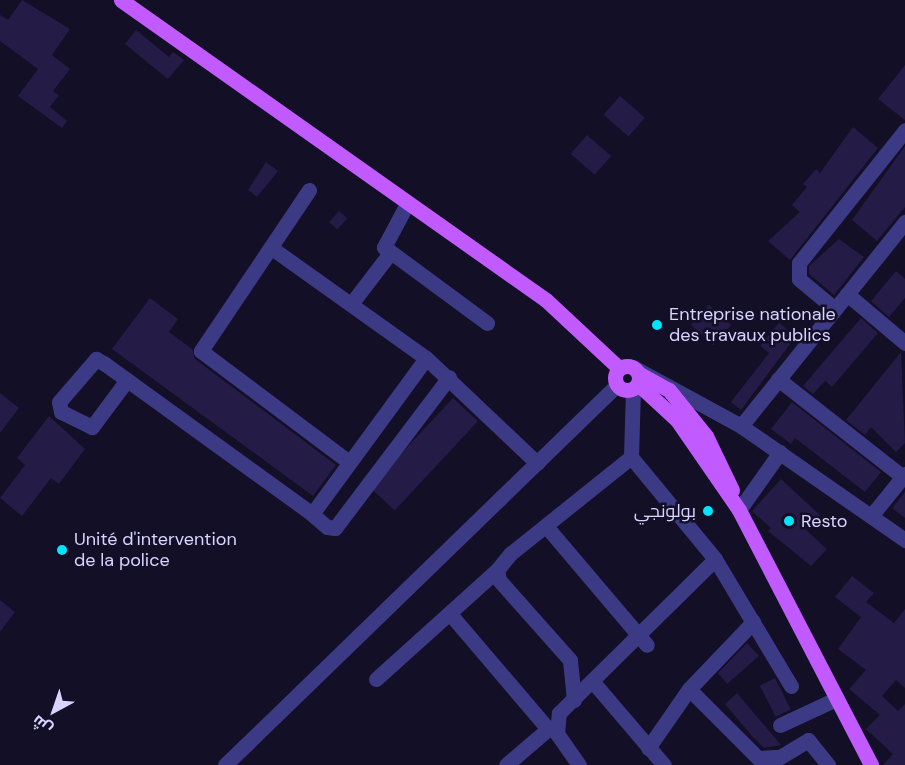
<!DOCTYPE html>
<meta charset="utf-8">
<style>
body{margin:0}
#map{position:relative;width:905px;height:765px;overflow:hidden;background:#130f26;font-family:"DM Sans",Cairo,sans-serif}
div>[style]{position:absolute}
.building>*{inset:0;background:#241b47;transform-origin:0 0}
.minor>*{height:15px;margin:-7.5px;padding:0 7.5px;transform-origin:7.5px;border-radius:7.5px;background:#3d3a85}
.major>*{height:15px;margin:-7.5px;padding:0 7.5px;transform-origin:7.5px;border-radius:7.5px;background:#c25bff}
.major>.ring{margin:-7.5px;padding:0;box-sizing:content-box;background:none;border:15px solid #c25bff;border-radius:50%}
.dots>*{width:16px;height:16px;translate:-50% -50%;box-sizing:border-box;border:3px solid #130f26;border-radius:50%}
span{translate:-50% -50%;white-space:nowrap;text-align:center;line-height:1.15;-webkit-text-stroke:5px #130f26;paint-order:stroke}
.poi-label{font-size:18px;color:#d9d4ff}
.left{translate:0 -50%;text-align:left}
.right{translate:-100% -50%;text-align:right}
.north{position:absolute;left:24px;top:681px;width:60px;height:60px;-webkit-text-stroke:4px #130f26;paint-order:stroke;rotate:220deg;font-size:16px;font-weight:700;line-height:24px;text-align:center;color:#d9d4ff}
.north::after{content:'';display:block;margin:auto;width:21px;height:27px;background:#d9d4ff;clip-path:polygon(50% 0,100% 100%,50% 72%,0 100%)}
</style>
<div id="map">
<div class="building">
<i style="clip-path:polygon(22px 0,70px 29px,52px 55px,70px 69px,53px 91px,59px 95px,50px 107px,67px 121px,62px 128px,18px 96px,38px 69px,0 41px,0 15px,8px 20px)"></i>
<i style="clip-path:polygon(136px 30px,169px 57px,173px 52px,184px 60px,168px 79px,125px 44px)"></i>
<i style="clip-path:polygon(905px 65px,905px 120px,878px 99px)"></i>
<i style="left:620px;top:96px;width:33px;height:25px;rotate:41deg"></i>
<i style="clip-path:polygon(853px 127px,878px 148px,790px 260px,768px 241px,800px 212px,792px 205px,807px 187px,803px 184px,816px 169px,820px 173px)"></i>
<i style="left:587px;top:135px;width:32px;height:25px;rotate:41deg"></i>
<i style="clip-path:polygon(905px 146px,905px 207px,877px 241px,852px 220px)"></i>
<i style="clip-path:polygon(266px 162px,278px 171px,257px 197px,248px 190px)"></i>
<i style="left:339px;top:211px;width:11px;height:15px;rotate:41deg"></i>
<i style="clip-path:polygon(839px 239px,864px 257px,834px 295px,809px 274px,809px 266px)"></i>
<i style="clip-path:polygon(896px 271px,905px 279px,905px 298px,889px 317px,871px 301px)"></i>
<i style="clip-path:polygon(150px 298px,178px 319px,169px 332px,192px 349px,195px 359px,336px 465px,313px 496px,112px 349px)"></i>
<i style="left:709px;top:305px;width:30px;height:27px;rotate:42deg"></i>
<i style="clip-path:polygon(861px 318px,878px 333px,832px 387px,825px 381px,813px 394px,803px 386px)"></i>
<i style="clip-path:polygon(779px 323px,796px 336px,741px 410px,731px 402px,769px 353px,760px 346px)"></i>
<i style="clip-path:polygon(901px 352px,905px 443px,896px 452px,871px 427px,865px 435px,846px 420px)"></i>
<i style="clip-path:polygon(0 393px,19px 408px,0 433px)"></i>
<i style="left:453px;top:398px;width:34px;height:122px;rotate:43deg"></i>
<i style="clip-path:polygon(792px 402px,881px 472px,865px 492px,795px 438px,791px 444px,771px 429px)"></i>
<i style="clip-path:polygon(49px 416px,85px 449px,59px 484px,51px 478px,22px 516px,0 498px,25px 465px,17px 458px)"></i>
<i style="clip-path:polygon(781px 479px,820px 515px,806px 530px,827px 549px,811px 566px,768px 531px,771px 528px,752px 511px)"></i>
<i style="clip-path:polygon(905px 492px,905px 518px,892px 508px)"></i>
<i style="clip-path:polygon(852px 576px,874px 593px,866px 602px,894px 623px,905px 609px,905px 688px,896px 680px,882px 696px,898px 711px,905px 704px,905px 765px,883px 765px,893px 754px,866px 729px,880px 715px,849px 689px,866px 670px,838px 649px,861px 617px,835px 597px)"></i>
<i style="clip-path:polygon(0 600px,15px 612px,0 632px)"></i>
<i style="clip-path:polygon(747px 643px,759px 656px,727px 684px,718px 673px)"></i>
<i style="left:775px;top:678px;width:35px;height:17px;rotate:63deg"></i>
<i style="clip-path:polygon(737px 693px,781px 745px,764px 748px,752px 736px,725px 704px)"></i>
</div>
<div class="minor">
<i style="left:309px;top:190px;width:194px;rotate:123.9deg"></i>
<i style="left:201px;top:351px;width:185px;rotate:36.9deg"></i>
<i style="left:407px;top:204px;width:49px;rotate:118.1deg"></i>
<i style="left:384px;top:247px;width:128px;rotate:36.4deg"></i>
<i style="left:273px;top:249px;width:188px;rotate:35.5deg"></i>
<i style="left:426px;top:358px;width:153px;rotate:43.4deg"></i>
<i style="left:847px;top:294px;width:76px;rotate:40.2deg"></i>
<i style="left:351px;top:304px;width:64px;rotate:-52.6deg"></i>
<i style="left:835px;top:309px;width:47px;rotate:-140.2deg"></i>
<i style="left:799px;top:279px;width:16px;rotate:-90deg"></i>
<i style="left:799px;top:263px;width:170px;rotate:-51.4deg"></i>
<i style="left:633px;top:367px;width:123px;rotate:28.6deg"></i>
<i style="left:741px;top:426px;width:200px;rotate:34.8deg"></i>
<i style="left:778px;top:379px;width:159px;rotate:38.1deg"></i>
<i style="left:127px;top:380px;width:59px;rotate:126.7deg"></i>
<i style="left:92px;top:427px;width:34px;rotate:-154deg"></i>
<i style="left:61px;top:412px;width:10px;rotate:-101deg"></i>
<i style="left:59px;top:402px;width:57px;rotate:-49.3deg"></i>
<i style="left:96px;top:359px;width:10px;rotate:29deg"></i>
<i style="left:105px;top:364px;width:256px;rotate:35.9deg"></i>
<i style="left:312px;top:514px;width:20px;rotate:41deg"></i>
<i style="left:327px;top:527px;width:8px;rotate:7deg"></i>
<i style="left:335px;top:528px;width:189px;rotate:-52.9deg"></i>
<i style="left:741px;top:426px;width:262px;rotate:-51.2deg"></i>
<i style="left:631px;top:457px;width:68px;rotate:-88.3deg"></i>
<i style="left:739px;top:510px;width:71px;rotate:-54.7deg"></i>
<i style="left:312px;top:514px;width:193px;rotate:-53.8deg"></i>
<i style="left:871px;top:516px;width:54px;rotate:-51deg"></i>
<i style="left:551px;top:532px;width:148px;rotate:49.7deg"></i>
<i style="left:451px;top:615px;width:150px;rotate:49.6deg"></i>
<i style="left:548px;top:729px;width:55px;rotate:139.4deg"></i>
<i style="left:376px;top:679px;width:163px;rotate:-42deg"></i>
<i style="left:593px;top:682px;width:109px;rotate:49.5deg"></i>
<i style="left:689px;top:689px;width:98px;rotate:45deg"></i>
<i style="left:758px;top:758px;width:22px;rotate:-3deg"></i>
<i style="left:780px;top:757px;width:33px;rotate:-31deg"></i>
<i style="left:808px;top:740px;width:32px;rotate:51deg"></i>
<i style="left:574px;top:700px;width:40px;rotate:-95.7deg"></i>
<i style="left:570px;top:660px;width:107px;rotate:-131.6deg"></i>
<i style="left:499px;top:580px;width:10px;rotate:-101deg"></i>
<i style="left:497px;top:570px;width:21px;rotate:-51deg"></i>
<i style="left:510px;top:554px;width:155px;rotate:-38.7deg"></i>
<i style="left:631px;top:457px;width:132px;rotate:50.5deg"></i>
<i style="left:715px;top:559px;width:148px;rotate:59.1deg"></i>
<i style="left:780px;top:725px;width:62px;rotate:-24.9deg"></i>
<i style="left:648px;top:748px;width:72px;rotate:-55.2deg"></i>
<i style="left:689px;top:689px;width:93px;rotate:-46.3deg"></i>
<i style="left:225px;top:765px;width:546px;rotate:-44.11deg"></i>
<i style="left:579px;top:765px;width:38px;rotate:-125deg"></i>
<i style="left:557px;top:734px;width:21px;rotate:-85deg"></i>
<i style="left:559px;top:713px;width:219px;rotate:-44.6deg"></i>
</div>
<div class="major">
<i style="left:121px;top:0;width:520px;rotate:35.22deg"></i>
<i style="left:546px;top:300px;width:100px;rotate:43deg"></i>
<i class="ring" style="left:615px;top:366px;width:9px;height:9px"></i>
<i style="left:638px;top:373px;width:35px;rotate:29deg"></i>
<i style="left:669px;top:390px;width:59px;rotate:51.2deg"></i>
<i style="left:706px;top:436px;width:60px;rotate:64.3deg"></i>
<i style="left:638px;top:384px;width:53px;rotate:42.7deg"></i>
<i style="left:677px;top:420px;width:109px;rotate:55.4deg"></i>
<i style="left:739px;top:510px;width:287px;rotate:62.6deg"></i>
</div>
<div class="dots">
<i style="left:657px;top:325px;background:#00e5ff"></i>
<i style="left:708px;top:511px;background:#00e5ff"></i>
<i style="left:789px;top:521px;background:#00e5ff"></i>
<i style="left:62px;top:550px;background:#00e5ff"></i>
</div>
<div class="poi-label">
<span class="left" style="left:669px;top:325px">Entreprise nationale<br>des travaux publics</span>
<span class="right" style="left:696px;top:511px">بولونجي</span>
<span class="left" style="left:801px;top:521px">Resto</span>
<span class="left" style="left:74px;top:550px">Unité d'intervention<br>de la police</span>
</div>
<div class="north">ش</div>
</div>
